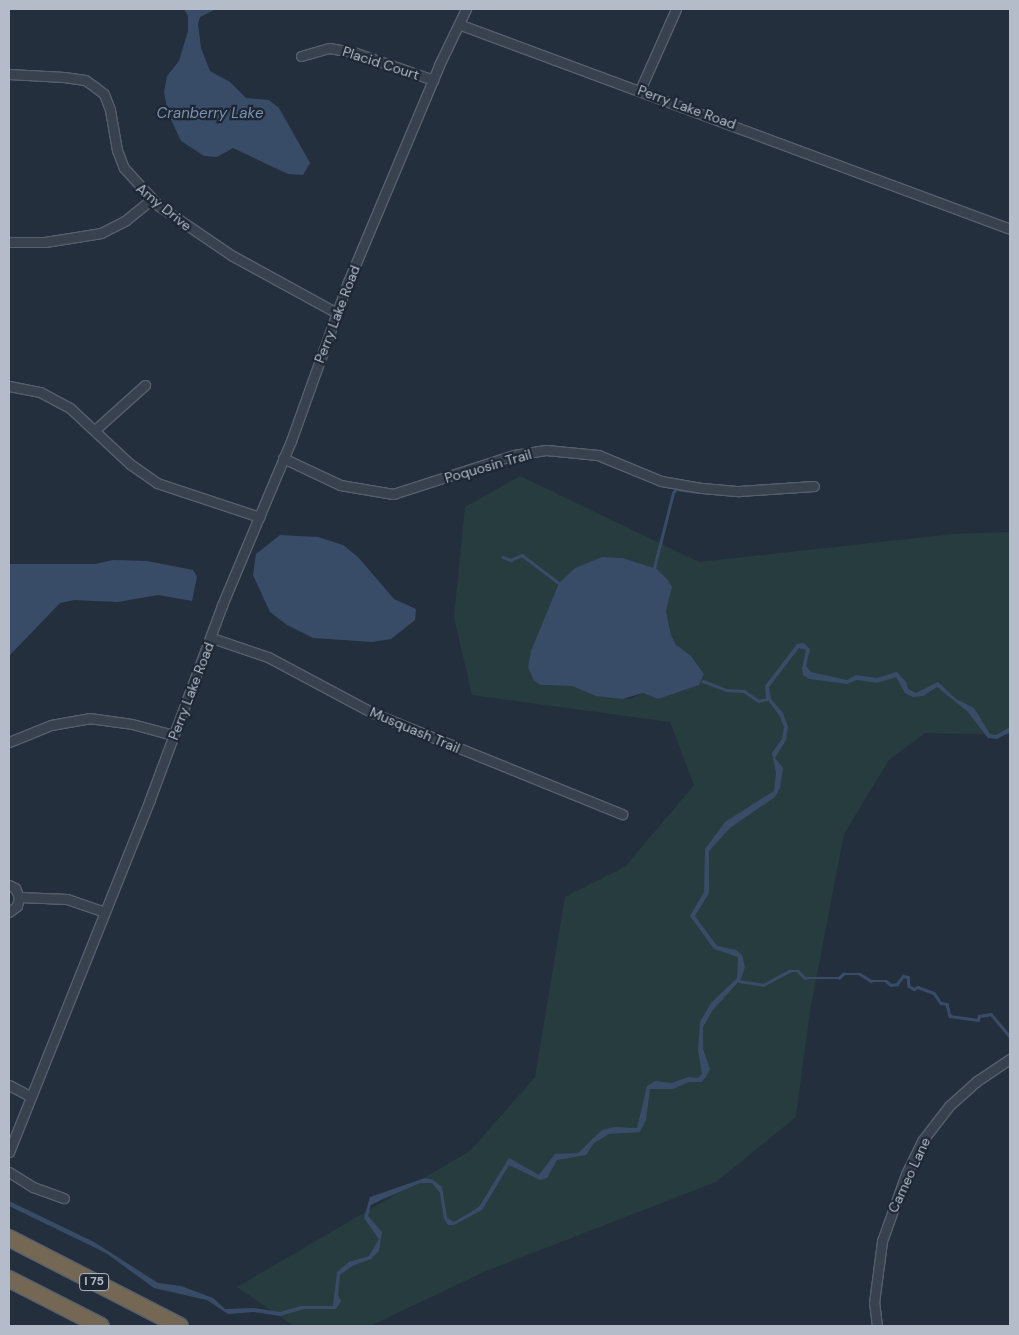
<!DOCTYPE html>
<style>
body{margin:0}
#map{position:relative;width:1019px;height:1335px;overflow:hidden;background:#242f3e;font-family:"DM Sans",sans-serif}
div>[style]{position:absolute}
.green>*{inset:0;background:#263c3f}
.water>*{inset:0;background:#394c67}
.stream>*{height:2.5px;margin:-1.25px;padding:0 1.25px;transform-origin:1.25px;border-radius:1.25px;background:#394c67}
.roads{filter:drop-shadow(1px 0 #565f6c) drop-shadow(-1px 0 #565f6c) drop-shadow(0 1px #565f6c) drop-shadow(0 -1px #565f6c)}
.minor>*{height:9px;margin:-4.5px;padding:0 4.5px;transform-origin:4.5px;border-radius:4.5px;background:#38414e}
.motorway>*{height:16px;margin:-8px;padding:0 8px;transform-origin:8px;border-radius:8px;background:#746855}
span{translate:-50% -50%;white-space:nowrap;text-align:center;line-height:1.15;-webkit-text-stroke:4.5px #1d2633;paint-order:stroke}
.shield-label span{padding:1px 4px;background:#1d2633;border:1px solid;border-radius:4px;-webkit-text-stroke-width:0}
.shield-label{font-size:12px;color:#b4bcc9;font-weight:700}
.street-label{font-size:14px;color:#b4bcc9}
.water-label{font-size:15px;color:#7c92b1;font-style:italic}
.frame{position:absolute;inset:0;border:10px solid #b4bcc9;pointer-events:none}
</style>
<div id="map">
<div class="green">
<i style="clip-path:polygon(evenodd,520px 476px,699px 562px,954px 534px,1010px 532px,1010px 735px,925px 733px,889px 760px,844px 834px,810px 1011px,796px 1117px,716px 1182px,486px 1271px,370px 1326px,294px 1326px,237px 1287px,470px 1151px,535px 1077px,565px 897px,625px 867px,694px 785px,670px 722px,472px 695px,454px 617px,465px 507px,520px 476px,602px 557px,623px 558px,657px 569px,667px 579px,666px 611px,671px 635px,676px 645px,704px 674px,698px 685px,658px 699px,643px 693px,630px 699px,588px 692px,572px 686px,541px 685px,528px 667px,529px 662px,556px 590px,602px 557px)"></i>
</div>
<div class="water">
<i style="clip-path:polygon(184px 9px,216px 9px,200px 17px,198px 24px,201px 48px,210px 71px,230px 82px,246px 98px,269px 100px,279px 108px,310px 163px,303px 175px,288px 174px,233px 148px,217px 157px,204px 156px,181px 141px,168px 113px,164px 92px,167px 76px,179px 61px,188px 31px,188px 16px)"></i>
<i style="clip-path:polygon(280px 535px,318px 537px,343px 545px,358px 557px,394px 599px,416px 609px,415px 620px,391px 639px,372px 642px,313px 638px,287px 625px,270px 612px,253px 575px,256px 554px)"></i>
<i style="clip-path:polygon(602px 557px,623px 558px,657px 569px,667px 579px,672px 587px,666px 611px,671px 635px,676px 645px,690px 655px,704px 674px,699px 685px,658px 699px,643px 693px,622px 699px,596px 696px,572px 686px,541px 685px,534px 681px,528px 667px,531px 651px,559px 583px,575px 568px)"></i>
<i style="clip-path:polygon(113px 560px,147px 561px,193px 570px,197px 577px,192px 601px,158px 595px,118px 602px,74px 600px,60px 603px,9px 656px,9px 564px,95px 564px)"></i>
<i style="clip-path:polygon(804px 643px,810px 649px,806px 666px,811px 672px,847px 680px,856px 675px,877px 678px,897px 672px,906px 682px,908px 689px,916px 693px,938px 682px,956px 699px,974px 708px,990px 734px,996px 735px,1010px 727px,1010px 732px,997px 739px,988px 738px,967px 711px,937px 687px,923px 696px,913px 697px,905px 693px,896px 677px,877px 683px,857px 680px,847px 684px,809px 679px,803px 675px,802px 668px,806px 650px,799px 648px,769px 687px,771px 699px,783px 713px,788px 727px,786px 740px,775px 758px,783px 768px,780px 788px,775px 797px,730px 828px,709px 851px,709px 893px,695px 916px,717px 946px,736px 950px,742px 955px,745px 967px,741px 979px,712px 1011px,703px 1027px,703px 1049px,710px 1069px,706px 1077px,701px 1082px,689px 1082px,673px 1089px,650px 1089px,646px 1120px,640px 1132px,609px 1134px,594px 1143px,586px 1155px,557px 1160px,547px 1178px,540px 1180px,509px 1165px,482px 1210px,454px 1225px,448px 1225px,444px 1219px,440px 1193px,432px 1183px,420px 1183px,381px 1200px,371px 1205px,368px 1216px,382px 1232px,379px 1251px,371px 1259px,352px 1266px,340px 1275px,338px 1295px,341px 1301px,336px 1309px,304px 1309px,280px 1316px,254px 1312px,228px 1314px,207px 1300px,154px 1288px,106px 1253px,9px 1206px,9px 1201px,94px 1242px,158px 1283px,181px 1286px,213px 1298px,225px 1309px,254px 1308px,280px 1312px,301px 1306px,333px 1306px,337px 1272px,349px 1262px,369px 1256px,379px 1239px,364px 1218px,370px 1197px,425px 1178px,433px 1180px,442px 1187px,447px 1218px,454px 1222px,479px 1207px,509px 1158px,539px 1175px,555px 1154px,578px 1153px,602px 1130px,614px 1127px,637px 1128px,647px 1086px,655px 1081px,671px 1083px,689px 1077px,698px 1078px,702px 1074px,698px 1050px,700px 1022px,711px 1003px,737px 978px,738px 957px,714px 949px,690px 916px,704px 892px,705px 849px,725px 822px,774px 791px,776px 773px,772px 753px,782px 739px,784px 727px,779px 715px,766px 698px,765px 686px,797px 644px)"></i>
</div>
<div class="stream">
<i style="left:503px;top:557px;width:9px;rotate:21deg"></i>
<i style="left:511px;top:560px;width:12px;rotate:-24deg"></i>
<i style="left:522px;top:555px;width:46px;rotate:37.1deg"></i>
<i style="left:654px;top:568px;width:77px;rotate:-75.8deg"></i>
<i style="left:673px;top:493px;width:5px;rotate:-53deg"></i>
<i style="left:676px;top:489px;width:21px;rotate:8deg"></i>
<i style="left:703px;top:681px;width:25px;rotate:21deg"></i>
<i style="left:726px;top:690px;width:18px;rotate:3deg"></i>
<i style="left:744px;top:691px;width:18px;rotate:34deg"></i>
<i style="left:759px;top:701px;width:8px;rotate:-14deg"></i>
<i style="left:739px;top:981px;width:24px;rotate:9deg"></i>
<i style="left:763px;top:985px;width:30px;rotate:-28deg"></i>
<i style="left:789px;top:971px;width:9px"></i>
<i style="left:798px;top:971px;width:10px;rotate:45deg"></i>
<i style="left:805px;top:978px;width:34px"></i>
<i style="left:839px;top:978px;width:6px;rotate:-45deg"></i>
<i style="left:843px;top:974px;width:17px"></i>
<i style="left:860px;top:974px;width:13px;rotate:32deg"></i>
<i style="left:871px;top:981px;width:15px"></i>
<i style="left:886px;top:981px;width:6px;rotate:39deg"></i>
<i style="left:891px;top:985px;width:6px;rotate:-9deg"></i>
<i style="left:897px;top:984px;width:10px;rotate:-53deg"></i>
<i style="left:903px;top:976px;width:5px;rotate:11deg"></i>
<i style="left:908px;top:977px;width:9px;rotate:84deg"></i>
<i style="left:909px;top:986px;width:6px;rotate:31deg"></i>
<i style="left:914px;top:989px;width:4px;rotate:-27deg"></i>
<i style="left:918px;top:987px;width:17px;rotate:21deg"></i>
<i style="left:934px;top:993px;width:12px;rotate:55deg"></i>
<i style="left:941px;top:1003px;width:6px;rotate:9deg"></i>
<i style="left:947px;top:1004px;width:12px;rotate:76deg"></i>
<i style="left:950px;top:1016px;width:28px;rotate:8deg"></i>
<i style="left:978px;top:1020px;width:4px;rotate:-76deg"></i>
<i style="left:979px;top:1016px;width:12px;rotate:-9deg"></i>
<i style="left:991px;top:1014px;width:30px;rotate:50deg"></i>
</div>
<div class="roads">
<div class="minor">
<i style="left:461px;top:25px;width:586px;rotate:20.38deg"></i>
<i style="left:301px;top:56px;width:29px;rotate:-16deg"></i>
<i style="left:329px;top:48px;width:27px;rotate:10deg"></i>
<i style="left:356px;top:53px;width:82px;rotate:19.3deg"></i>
<i style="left:9px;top:74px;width:55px;rotate:3.1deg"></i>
<i style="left:64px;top:77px;width:21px;rotate:8deg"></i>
<i style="left:85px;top:80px;width:12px;rotate:35deg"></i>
<i style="left:95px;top:87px;width:11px;rotate:38deg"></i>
<i style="left:104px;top:94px;width:17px;rotate:69deg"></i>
<i style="left:110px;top:110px;width:41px;rotate:80.1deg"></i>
<i style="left:117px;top:150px;width:19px;rotate:69deg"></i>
<i style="left:124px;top:168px;width:52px;rotate:47.4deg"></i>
<i style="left:159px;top:206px;width:87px;rotate:34.2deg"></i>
<i style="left:231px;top:255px;width:121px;rotate:28.7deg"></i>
<i style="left:640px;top:90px;width:89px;rotate:-66deg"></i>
<i style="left:9px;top:242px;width:36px"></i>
<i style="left:45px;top:242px;width:57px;rotate:-9.1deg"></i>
<i style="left:101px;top:233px;width:28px;rotate:-27deg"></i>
<i style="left:126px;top:220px;width:33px;rotate:-39deg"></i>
<i style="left:9px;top:386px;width:32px;rotate:11deg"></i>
<i style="left:40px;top:392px;width:34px;rotate:28deg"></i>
<i style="left:70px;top:408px;width:82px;rotate:43deg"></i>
<i style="left:130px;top:464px;width:33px;rotate:35deg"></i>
<i style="left:157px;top:483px;width:108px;rotate:18.4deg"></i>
<i style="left:96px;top:429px;width:66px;rotate:-41.9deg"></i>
<i style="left:283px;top:458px;width:63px;rotate:25.3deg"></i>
<i style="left:340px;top:485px;width:54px;rotate:9.6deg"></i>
<i style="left:393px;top:494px;width:127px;rotate:-17.9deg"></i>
<i style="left:514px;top:455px;width:32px;rotate:-9deg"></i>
<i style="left:546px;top:450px;width:52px;rotate:5.5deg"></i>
<i style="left:598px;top:455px;width:68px;rotate:22.4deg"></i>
<i style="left:661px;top:481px;width:42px;rotate:9.7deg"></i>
<i style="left:702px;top:488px;width:37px;rotate:5deg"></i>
<i style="left:739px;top:491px;width:75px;rotate:-3.8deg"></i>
<i style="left:212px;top:638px;width:59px;rotate:18.7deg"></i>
<i style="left:268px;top:657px;width:119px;rotate:28.1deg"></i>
<i style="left:373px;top:713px;width:269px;rotate:22.1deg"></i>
<i style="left:9px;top:742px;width:45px;rotate:-22deg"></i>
<i style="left:51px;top:725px;width:39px;rotate:-10deg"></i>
<i style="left:89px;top:718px;width:43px;rotate:7.9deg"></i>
<i style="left:132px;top:724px;width:42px;rotate:15deg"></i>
<i style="left:9px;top:885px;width:7px;rotate:27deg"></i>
<i style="left:15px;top:888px;width:10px;rotate:66deg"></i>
<i style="left:19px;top:897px;width:9px;rotate:103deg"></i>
<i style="left:17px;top:906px;width:10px;rotate:143deg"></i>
<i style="left:19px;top:897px;width:48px;rotate:2.4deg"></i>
<i style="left:67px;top:899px;width:39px;rotate:19deg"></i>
<i style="left:9px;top:1085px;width:24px;rotate:28deg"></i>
<i style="left:9px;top:1152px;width:380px;rotate:-68.2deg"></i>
<i style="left:150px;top:799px;width:207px;rotate:-69.6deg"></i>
<i style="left:222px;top:605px;width:178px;rotate:-67.2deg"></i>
<i style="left:291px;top:441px;width:169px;rotate:-70.3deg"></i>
<i style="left:348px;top:282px;width:235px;rotate:-67.2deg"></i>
<i style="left:439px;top:65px;width:62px;rotate:-64.3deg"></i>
<i style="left:9px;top:1172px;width:28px;rotate:32deg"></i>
<i style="left:33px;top:1187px;width:33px;rotate:20deg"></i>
<i style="left:877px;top:1326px;width:23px;rotate:-97deg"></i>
<i style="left:874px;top:1303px;width:63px;rotate:-82.6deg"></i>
<i style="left:882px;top:1241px;width:71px;rotate:-70.3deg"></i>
<i style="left:906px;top:1174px;width:37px;rotate:-64deg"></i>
<i style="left:922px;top:1141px;width:44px;rotate:-52.4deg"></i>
<i style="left:949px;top:1106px;width:38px;rotate:-42deg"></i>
<i style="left:977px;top:1081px;width:40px;rotate:-34deg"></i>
</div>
<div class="motorway">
<i style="left:9px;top:1238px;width:192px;rotate:27.2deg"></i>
<i style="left:9px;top:1279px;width:103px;rotate:27.1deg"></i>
</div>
</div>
<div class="shield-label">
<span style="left:94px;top:1282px">I 75</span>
</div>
<div class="street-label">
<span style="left:381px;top:63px;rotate:18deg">Placid Court</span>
<span style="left:687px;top:107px;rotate:20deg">Perry Lake Road</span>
<span style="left:164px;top:207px;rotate:39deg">Amy Drive</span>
<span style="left:337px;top:314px;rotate:-69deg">Perry Lake Road</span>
<span style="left:488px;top:466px;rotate:-16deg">Poquosin Trail</span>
<span style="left:191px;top:691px;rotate:-69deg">Perry Lake Road</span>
<span style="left:415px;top:730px;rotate:23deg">Musquash Trail</span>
<span style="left:909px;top:1175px;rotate:-65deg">Cameo Lane</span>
</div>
<div class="water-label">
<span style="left:210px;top:114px">Cranberry Lake</span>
</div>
<div class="frame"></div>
</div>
